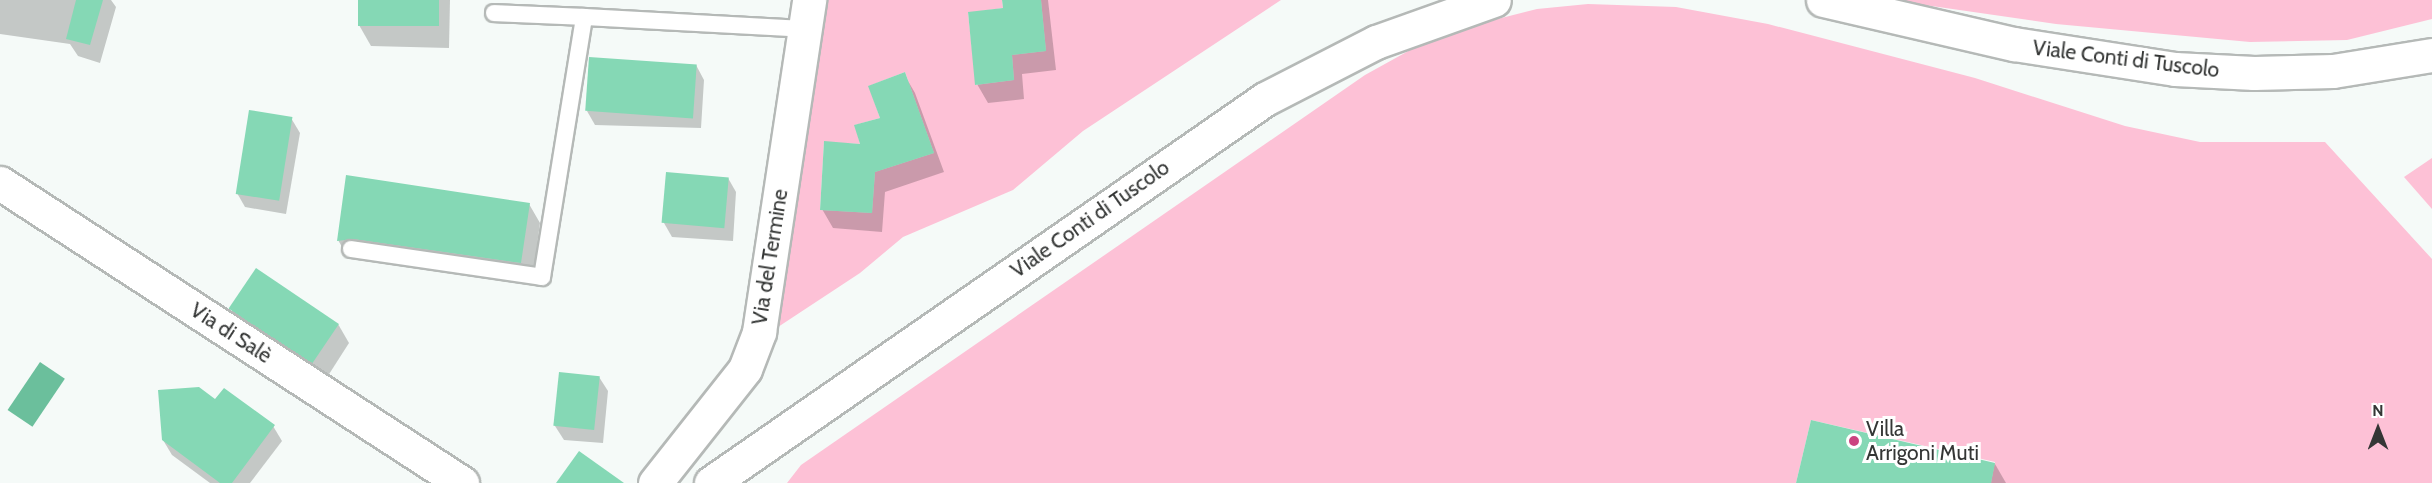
<!DOCTYPE html>
<meta charset="utf-8">
<style>
body{margin:0}
#map{position:relative;width:2432px;height:483px;overflow:hidden;background:#f5faf8;font-family:Cabin,sans-serif}
div>[style]{position:absolute}
.green>*{inset:0;background:#fdc1d6}
.water>*{inset:0;background:#6bbf9c;transform-origin:0 0}
.shadow>*{inset:0;background:#0003}
.building>*{inset:0;background:#85d8b5;transform-origin:0 0}
.roads{filter:drop-shadow(2px 0 #b5b9b7) drop-shadow(-2px 0 #b5b9b7) drop-shadow(0 2px #b5b9b7) drop-shadow(0 -2px #b5b9b7)}
.lane>*{height:16px;margin:-8px;padding:0 8px;transform-origin:8px;border-radius:8px;background:#fff}
.street>*{height:33px;margin:-16.5px;padding:0 16.5px;transform-origin:16.5px;border-radius:16.5px;background:#fff}
.secondary>*{height:33px;margin:-16.5px;padding:0 16.5px;transform-origin:16.5px;border-radius:16.5px;background:#fff}
.dots>*{width:16px;height:16px;translate:-50% -50%;box-sizing:border-box;border:3px solid #fff;border-radius:50%}
span{translate:-50% -50%;white-space:nowrap;text-align:center;line-height:1.15;-webkit-text-stroke:6px #fff;paint-order:stroke}
.street-label{font-size:21px;color:#343635}
.poi-label{font-size:21px;color:#343635}
.left{translate:0 -50%;text-align:left}
.north{position:absolute;left:2348px;top:399px;width:60px;height:60px;-webkit-text-stroke:4px #fff;paint-order:stroke;rotate:0deg;font-size:16px;font-weight:700;line-height:24px;text-align:center;color:#343635}
.north::after{content:'';display:block;margin:auto;width:21px;height:27px;background:#343635;clip-path:polygon(50% 0,100% 100%,50% 72%,0 100%)}
</style>
<div id="map">
<div class="green">
<i style="clip-path:polygon(evenodd,822px 0,1002px 0,1003px 8px,968px 13px,976px 85px,1014px 80px,1012px 55px,1046px 51px,1041px 0,1281px 0,1083px 131px,1013px 190px,903px 237px,860px 273px,778px 327px,822px 0,905px 72px,934px 153px,875px 172px,872px 213px,820px 210px,824px 142px,860px 144px,855px 125px,880px 118px,869px 86px,905px 72px)"></i>
<i style="clip-path:polygon(1890px 0,2432px 0,2432px 19px,2347px 40px,2250px 42px,2056px 24px)"></i>
<i style="clip-path:polygon(1588px 4px,1676px 7px,1768px 24px,1975px 78px,2125px 126px,2200px 142px,2325px 142px,2432px 259px,2432px 483px,1991px 483px,1995px 462px,1811px 420px,1796px 483px,787px 483px,801px 465px,1365px 75px,1421px 44px,1474px 25px,1537px 9px)"></i>
<i style="clip-path:polygon(2432px 158px,2432px 209px,2404px 177px)"></i>
</div>
<div class="water">
<i style="left:40px;top:362px;width:30px;height:58px;rotate:34deg"></i>
</div>
<div class="shadow">
<i style="clip-path:polygon(0 0,111px 0,116px 7px,100px 63px,78px 56px,70px 44px,0 34px)"></i>
<i style="clip-path:polygon(360px 0,450px 0,449px 48px,371px 46px,359px 25px)"></i>
<i style="clip-path:polygon(1004px 0,1048px 0,1056px 70px,1022px 74px,1024px 99px,988px 103px,977px 84px,1005px 10px)"></i>
<i style="clip-path:polygon(696px 65px,704px 80px,701px 128px,595px 125px,587px 111px)"></i>
<i style="clip-path:polygon(904px 74px,915px 93px,944px 172px,885px 192px,882px 232px,833px 228px,822px 209px,882px 119px)"></i>
<i style="clip-path:polygon(291px 118px,300px 133px,286px 214px,245px 207px,237px 193px)"></i>
<i style="clip-path:polygon(728px 178px,736px 192px,733px 241px,672px 237px,664px 223px)"></i>
<i style="clip-path:polygon(529px 204px,540px 223px,532px 282px,364px 257px,349px 259px,338px 240px)"></i>
<i style="clip-path:polygon(231px 309px,338px 324px,349px 343px,324px 382px,242px 328px)"></i>
<i style="clip-path:polygon(599px 377px,608px 391px,603px 443px,564px 440px,555px 426px)"></i>
<i style="clip-path:polygon(215px 401px,273px 426px,282px 441px,250px 483px,210px 483px,172px 455px,163px 440px)"></i>
<i style="clip-path:polygon(1995px 464px,2006px 483px,1798px 483px)"></i>
</div>
<div class="building">
<i style="clip-path:polygon(76px 0,103px 0,90px 45px,66px 39px)"></i>
<i style="left:358px;top:0;width:81px;height:26px"></i>
<i style="clip-path:polygon(1002px 0,1041px 0,1046px 51px,1012px 55px,1014px 80px,975px 85px,968px 12px,1003px 8px)"></i>
<i style="left:589px;top:57px;width:108px;height:54px;rotate:4deg"></i>
<i style="clip-path:polygon(905px 72px,934px 153px,875px 172px,872px 213px,820px 210px,824px 141px,860px 144px,854px 125px,880px 118px,868px 86px)"></i>
<i style="left:249px;top:110px;width:44px;height:85px;rotate:9deg"></i>
<i style="left:666px;top:172px;width:63px;height:51px;rotate:5deg"></i>
<i style="clip-path:polygon(346px 175px,530px 203px,521px 263px,353px 239px,337px 241px)"></i>
<i style="left:256px;top:268px;width:100px;height:49px;rotate:34deg"></i>
<i style="left:559px;top:372px;width:41px;height:54px;rotate:6deg"></i>
<i style="clip-path:polygon(199px 387px,215px 399px,224px 388px,275px 425px,232px 483px,220px 483px,162px 440px,158px 390px)"></i>
<i style="clip-path:polygon(1811px 420px,1995px 463px,1991px 483px,1796px 483px)"></i>
<i style="clip-path:polygon(579px 451px,624px 483px,556px 483px)"></i>
</div>
<div class="roads">
<div class="lane">
<i style="left:494px;top:13px;width:90px;rotate:2.5deg"></i>
<i style="left:351px;top:249px;width:193px;rotate:8.3deg"></i>
<i style="left:542px;top:277px;width:263px;rotate:-80.8deg"></i>
<i style="left:584px;top:17px;width:221px;rotate:3.1deg"></i>
</div>
<div class="street">
<i style="left:655px;top:483px;width:145px;rotate:-51.7deg"></i>
<i style="left:745px;top:369px;width:40px;rotate:-69deg"></i>
<i style="left:759px;top:332px;width:336px;rotate:-81.4deg"></i>
</div>
<div class="secondary">
<i style="left:1823px;top:0;width:196px;rotate:13deg"></i>
<i style="left:2014px;top:44px;width:163px;rotate:8.8deg"></i>
<i style="left:2175px;top:69px;width:79px;rotate:2.9deg"></i>
<i style="left:2254px;top:73px;width:79px;rotate:-1.5deg"></i>
<i style="left:2333px;top:71px;width:100px;rotate:-9.2deg"></i>
<i style="left:0;top:183px;width:551px;rotate:33deg"></i>
<i style="left:711px;top:483px;width:674px;rotate:-34.73deg"></i>
<i style="left:1265px;top:99px;width:125px;rotate:-27.2deg"></i>
<i style="left:1376px;top:42px;width:125px;rotate:-19.6deg"></i>
</div>
</div>
<div class="dots">
<i style="left:1854px;top:441px;background:#cb4380"></i>
</div>
<div class="street-label">
<span style="left:2126px;top:59px;rotate:7deg">Viale Conti di Tuscolo</span>
<span style="left:1090px;top:219px;rotate:-35deg">Viale Conti di Tuscolo</span>
<span style="left:770px;top:257px;rotate:-81deg">Via del Termine</span>
<span style="left:231px;top:333px;rotate:33deg">Via di Salè</span>
</div>
<div class="poi-label">
<span class="left" style="left:1866px;top:441px">Villa<br>Arrigoni Muti</span>
</div>
<div class="north">N</div>
</div>
